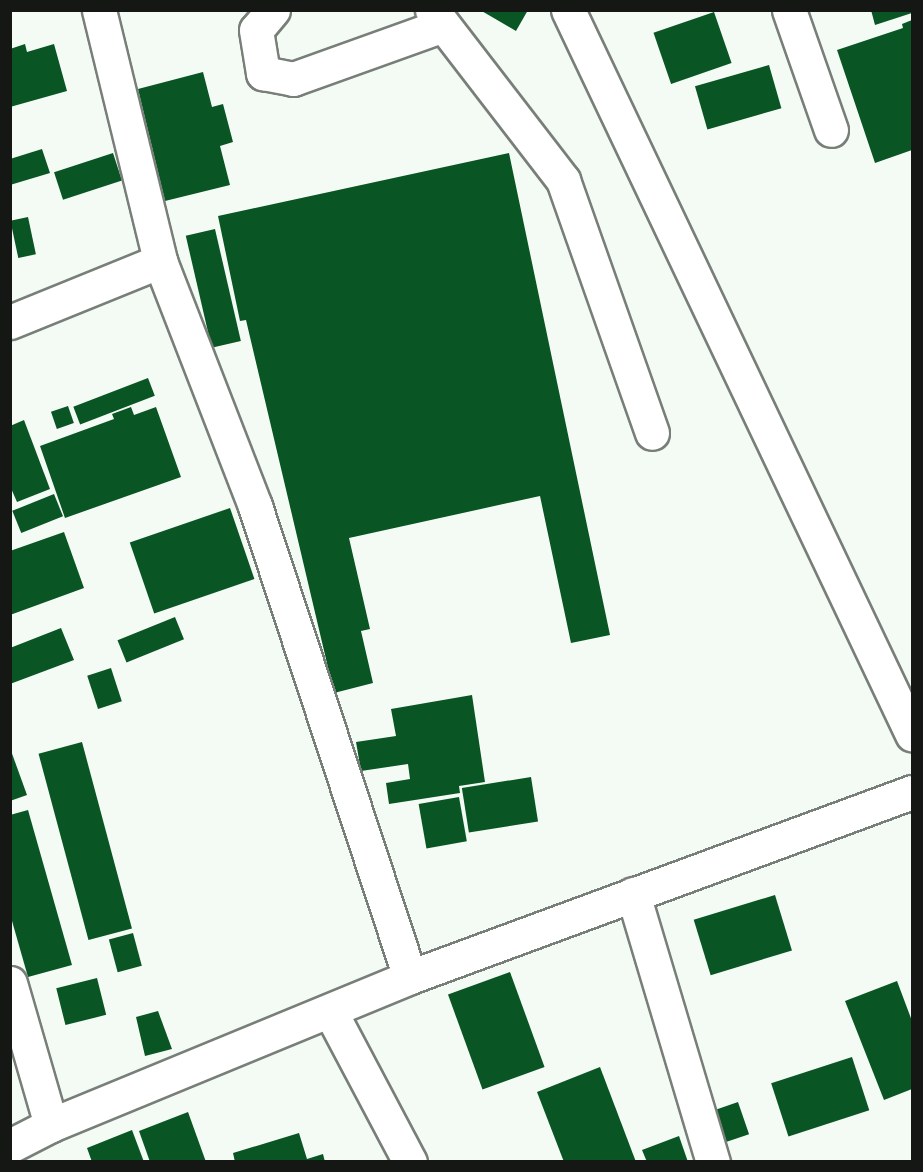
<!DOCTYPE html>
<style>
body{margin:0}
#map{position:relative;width:923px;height:1172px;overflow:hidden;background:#f4fbf5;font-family:"Asap Condensed",sans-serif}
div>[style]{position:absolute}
.building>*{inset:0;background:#095624;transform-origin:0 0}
.roads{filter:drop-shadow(2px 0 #787e78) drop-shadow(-2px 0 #787e78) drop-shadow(0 2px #787e78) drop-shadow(0 -2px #787e78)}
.minor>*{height:33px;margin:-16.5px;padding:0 16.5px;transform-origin:16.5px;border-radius:16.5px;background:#fff}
span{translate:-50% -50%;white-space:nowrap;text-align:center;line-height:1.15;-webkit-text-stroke:6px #fff;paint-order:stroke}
.frame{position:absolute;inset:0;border:12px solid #151715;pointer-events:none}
</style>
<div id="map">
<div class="building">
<i style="clip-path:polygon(480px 10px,528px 10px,516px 31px)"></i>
<i style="clip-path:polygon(871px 10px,912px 10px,912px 13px,875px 25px)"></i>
<i style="left:714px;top:12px;width:54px;height:64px;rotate:71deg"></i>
<i style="clip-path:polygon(912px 20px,912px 150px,875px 163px,837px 50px,903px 28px,902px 24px)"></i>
<i style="clip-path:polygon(25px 44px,27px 52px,54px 44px,67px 91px,10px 107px,10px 49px)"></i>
<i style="left:769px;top:65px;width:45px;height:77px;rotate:74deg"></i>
<i style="clip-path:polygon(203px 72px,212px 107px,223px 104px,233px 142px,220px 146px,230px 185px,165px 201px,138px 89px)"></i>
<i style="clip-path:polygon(42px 149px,50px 173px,10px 185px,10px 159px)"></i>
<i style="left:113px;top:153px;width:29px;height:62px;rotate:72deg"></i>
<i style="clip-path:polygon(509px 153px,610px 635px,571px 643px,540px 496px,349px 538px,370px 629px,361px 631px,373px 683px,334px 693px,246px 320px,240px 321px,218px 216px)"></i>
<i style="left:28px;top:217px;width:38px;height:18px;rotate:78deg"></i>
<i style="left:215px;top:229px;width:115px;height:30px;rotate:77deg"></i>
<i style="left:148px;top:378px;width:19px;height:80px;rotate:69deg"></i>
<i style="left:68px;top:406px;width:18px;height:18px;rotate:71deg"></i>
<i style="clip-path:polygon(131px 407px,134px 415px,156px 407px,181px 477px,65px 518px,40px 446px,114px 419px,112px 414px)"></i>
<i style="clip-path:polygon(24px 420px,50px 489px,17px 502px,10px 486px,10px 426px)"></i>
<i style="left:54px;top:494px;width:24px;height:45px;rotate:68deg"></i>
<i style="left:230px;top:508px;width:75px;height:106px;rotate:71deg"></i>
<i style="clip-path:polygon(64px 532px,84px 588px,10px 615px,10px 551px)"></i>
<i style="left:175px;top:617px;width:24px;height:62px;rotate:68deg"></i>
<i style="clip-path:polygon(61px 628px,74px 660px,10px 684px,10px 648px)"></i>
<i style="left:111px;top:668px;width:35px;height:25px;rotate:72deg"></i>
<i style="clip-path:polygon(472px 695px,485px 782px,459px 786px,460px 793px,389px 804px,386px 783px,410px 779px,408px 764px,361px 771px,356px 742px,396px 736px,391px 709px)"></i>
<i style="left:82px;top:742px;width:193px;height:45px;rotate:75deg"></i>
<i style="clip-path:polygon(10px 748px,27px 795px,10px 801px)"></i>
<i style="left:531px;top:777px;width:45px;height:70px;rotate:81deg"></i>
<i style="left:459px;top:797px;width:45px;height:41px;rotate:80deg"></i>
<i style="clip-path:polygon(28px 810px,72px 965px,28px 977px,10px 914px,10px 815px)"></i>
<i style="left:775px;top:895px;width:58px;height:85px;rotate:73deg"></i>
<i style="left:133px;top:933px;width:34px;height:25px;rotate:75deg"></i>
<i style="left:510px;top:972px;width:101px;height:66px;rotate:70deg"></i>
<i style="left:97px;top:978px;width:38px;height:42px;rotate:76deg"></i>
<i style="clip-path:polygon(897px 981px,912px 1021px,912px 1089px,884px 1100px,845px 1001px)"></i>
<i style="clip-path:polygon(158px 1011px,172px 1049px,145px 1056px,136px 1017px)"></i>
<i style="left:852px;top:1057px;width:56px;height:85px;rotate:72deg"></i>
<i style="clip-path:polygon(600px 1067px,636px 1162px,564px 1162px,537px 1092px)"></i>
<i style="left:738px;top:1102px;width:34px;height:26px;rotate:71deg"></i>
<i style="clip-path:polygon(188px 1112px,206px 1162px,150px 1162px,139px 1131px)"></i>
<i style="clip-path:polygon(132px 1130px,144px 1162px,92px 1162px,87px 1148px)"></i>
<i style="clip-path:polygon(299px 1133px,307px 1159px,323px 1154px,325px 1162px,235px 1162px,233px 1153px)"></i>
<i style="clip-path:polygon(679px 1136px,688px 1162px,647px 1162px,642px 1150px)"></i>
</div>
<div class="roads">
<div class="minor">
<i style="left:99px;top:10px;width:258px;rotate:76.3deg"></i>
<i style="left:160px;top:261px;width:263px;rotate:68.8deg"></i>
<i style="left:255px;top:506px;width:496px;rotate:71.8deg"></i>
<i style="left:273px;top:10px;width:26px;rotate:130deg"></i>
<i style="left:256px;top:30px;width:44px;rotate:80.8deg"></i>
<i style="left:263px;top:73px;width:31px;rotate:11deg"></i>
<i style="left:293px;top:79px;width:157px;rotate:-19.7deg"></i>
<i style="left:432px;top:10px;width:215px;rotate:52.4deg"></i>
<i style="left:563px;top:180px;width:268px;rotate:70.6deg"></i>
<i style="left:568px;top:10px;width:802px;rotate:64.59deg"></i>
<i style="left:789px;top:10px;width:127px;rotate:70.7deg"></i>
<i style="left:10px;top:322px;width:162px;rotate:-22.1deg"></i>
<i style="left:633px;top:894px;width:280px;rotate:73.4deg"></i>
<i style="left:10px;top:983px;width:148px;rotate:73.9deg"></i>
<i style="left:330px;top:1011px;width:171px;rotate:62.1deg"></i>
<i style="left:10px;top:1146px;width:46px;rotate:-27.1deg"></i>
<i style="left:51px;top:1125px;width:388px;rotate:-22.4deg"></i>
<i style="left:410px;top:977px;width:535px;rotate:-20.23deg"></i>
</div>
</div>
<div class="frame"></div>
</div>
